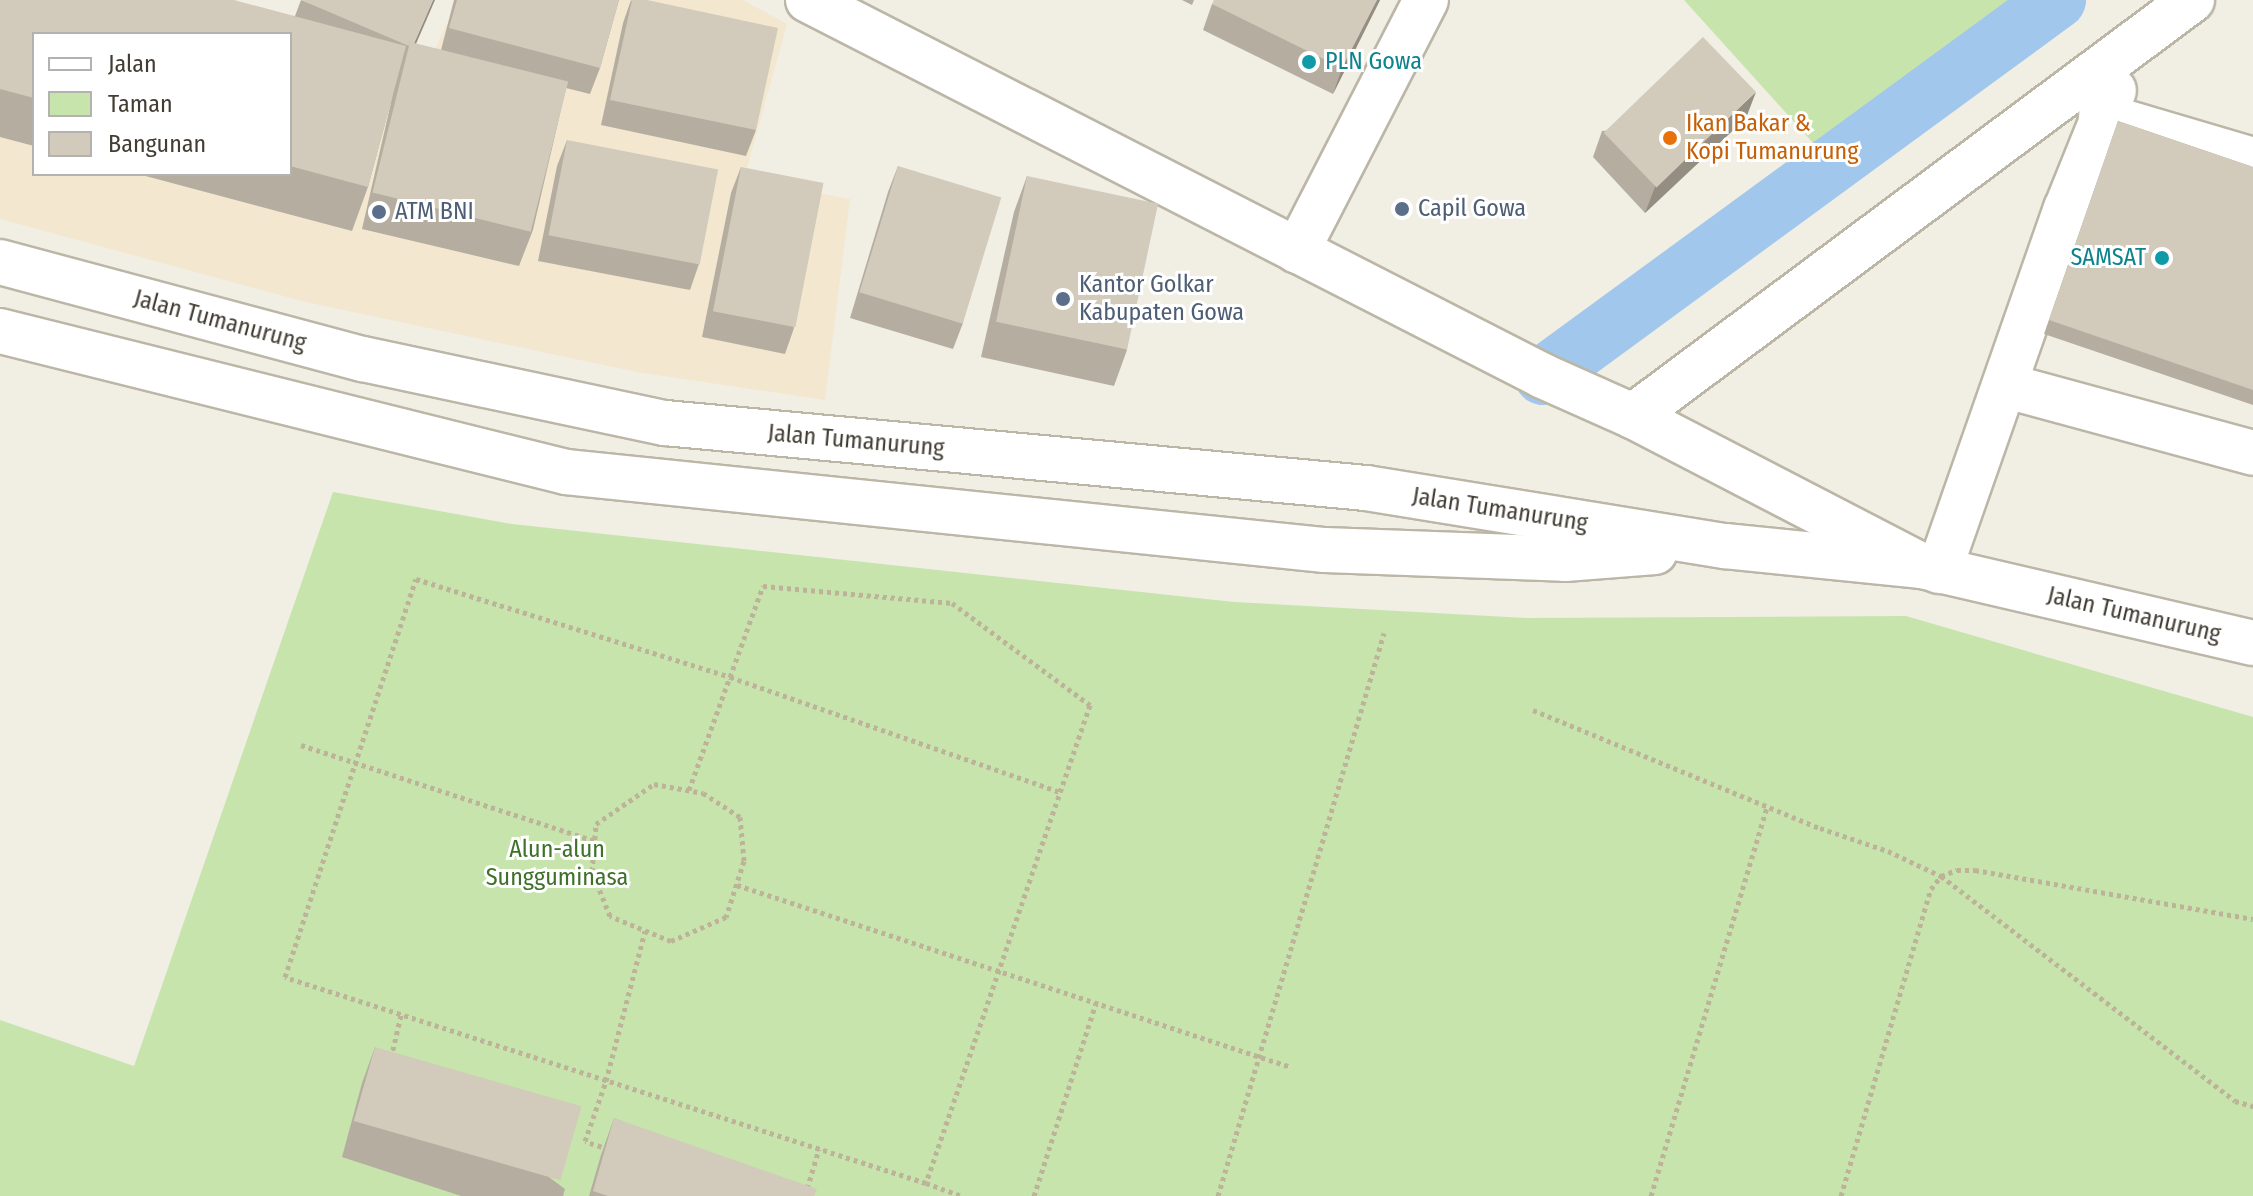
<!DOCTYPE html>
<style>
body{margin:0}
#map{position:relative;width:2253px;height:1196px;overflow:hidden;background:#f1eee4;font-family:"Fira Sans Condensed",sans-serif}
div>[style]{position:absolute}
.commercial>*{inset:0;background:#f3e7cf}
.green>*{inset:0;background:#c7e4ad}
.canal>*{height:58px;margin:-29px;padding:0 29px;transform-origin:29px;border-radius:29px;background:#a1c7ec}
.path>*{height:5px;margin-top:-2.5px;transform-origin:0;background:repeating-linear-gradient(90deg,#bdb399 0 4px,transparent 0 8px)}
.roads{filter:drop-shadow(2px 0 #bcb6a7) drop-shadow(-2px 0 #bcb6a7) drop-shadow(0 2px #bcb6a7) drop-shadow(0 -2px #bcb6a7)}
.minor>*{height:44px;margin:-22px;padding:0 22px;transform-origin:22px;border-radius:22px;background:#fff}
.tertiary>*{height:44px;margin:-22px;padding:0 22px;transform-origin:22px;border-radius:22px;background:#fff}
.wall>*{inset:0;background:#b5aea0}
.shaded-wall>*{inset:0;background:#938d82}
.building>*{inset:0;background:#d2caba;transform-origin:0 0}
.dots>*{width:22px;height:22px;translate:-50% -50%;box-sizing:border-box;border:4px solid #fff;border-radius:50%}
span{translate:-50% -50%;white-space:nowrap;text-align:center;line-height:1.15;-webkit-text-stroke:6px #fff;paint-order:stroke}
.culture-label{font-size:24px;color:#0d838f}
.left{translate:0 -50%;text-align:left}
.right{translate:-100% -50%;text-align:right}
.food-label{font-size:24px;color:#c56008}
.service-label{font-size:24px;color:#4e5e75}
.street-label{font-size:24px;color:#433e34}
.park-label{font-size:24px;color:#3f712a}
.legend{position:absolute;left:32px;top:32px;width:260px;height:144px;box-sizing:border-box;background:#fff;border:2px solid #b4b2ae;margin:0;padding:10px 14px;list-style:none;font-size:24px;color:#433e34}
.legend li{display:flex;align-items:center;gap:16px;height:40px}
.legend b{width:40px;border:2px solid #b4b2ae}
</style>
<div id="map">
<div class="commercial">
<i style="clip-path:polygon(0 0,34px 34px,34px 174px,290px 174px,290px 54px,417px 85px,459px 0,743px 0,787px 24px,744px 179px,850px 199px,825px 400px,637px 372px,306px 302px,0 219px)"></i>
</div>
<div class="green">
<i style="clip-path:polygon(1684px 0,2016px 0,1815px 145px)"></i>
<i style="clip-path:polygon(333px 492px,512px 524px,1234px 602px,1527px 618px,1906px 616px,2253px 717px,2253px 1196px,0 1196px,0 1020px,134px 1066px)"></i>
</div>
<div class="canal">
<i style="left:1543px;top:376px;width:637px;rotate:-36.19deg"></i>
</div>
<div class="path">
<i style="left:1533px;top:710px;width:310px;rotate:22.4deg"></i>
<i style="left:1820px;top:828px;width:72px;rotate:18.7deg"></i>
<i style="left:1888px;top:851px;width:59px;rotate:25.3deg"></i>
<i style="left:1941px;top:876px;width:370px;rotate:37.4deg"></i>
<i style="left:2235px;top:1101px;width:19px;rotate:16deg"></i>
<i style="left:301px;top:745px;width:308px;rotate:18.1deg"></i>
<i style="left:654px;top:784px;width:50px;rotate:10.4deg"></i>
<i style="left:703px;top:793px;width:44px;rotate:33deg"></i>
<i style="left:740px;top:817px;width:44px;rotate:84.8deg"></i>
<i style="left:744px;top:861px;width:59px;rotate:107.8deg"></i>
<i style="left:726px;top:917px;width:60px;rotate:156.4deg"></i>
<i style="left:671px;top:941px;width:66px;rotate:-157.7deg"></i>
<i style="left:610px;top:916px;width:48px;rotate:-111.8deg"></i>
<i style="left:592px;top:871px;width:47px;rotate:-85.1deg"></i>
<i style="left:596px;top:824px;width:70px;rotate:-34.6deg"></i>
<i style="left:689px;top:790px;width:120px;rotate:-70.1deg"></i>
<i style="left:730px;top:677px;width:97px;rotate:-70.1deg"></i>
<i style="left:763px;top:586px;width:190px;rotate:5.1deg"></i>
<i style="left:952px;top:603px;width:172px;rotate:36.5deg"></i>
<i style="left:1090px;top:705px;width:505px;rotate:108.94deg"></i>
<i style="left:926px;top:1183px;width:673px;rotate:-162.18deg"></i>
<i style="left:285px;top:977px;width:419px;rotate:-71.8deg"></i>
<i style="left:416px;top:579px;width:329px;rotate:17.3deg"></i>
<i style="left:730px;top:677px;width:349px;rotate:19.2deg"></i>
<i style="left:737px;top:885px;width:583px;rotate:18.19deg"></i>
<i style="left:391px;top:1058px;width:44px;rotate:-76.9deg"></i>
<i style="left:609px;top:1149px;width:25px;rotate:-162deg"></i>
<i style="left:585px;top:1141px;width:64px;rotate:-70.7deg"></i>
<i style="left:606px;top:1081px;width:155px;rotate:-75.4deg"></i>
<i style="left:926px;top:1183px;width:37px;rotate:20deg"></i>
<i style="left:805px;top:1196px;width:49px;rotate:-73.4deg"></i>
<i style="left:1034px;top:1196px;width:203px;rotate:-72.2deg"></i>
<i style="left:1218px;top:1196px;width:587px;rotate:-73.57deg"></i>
<i style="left:1651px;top:1196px;width:407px;rotate:-73.4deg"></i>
<i style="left:1841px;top:1196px;width:320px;rotate:-73.7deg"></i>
<i style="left:1931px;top:889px;width:16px;rotate:-52deg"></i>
<i style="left:1941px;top:876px;width:17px;rotate:-21deg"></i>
<i style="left:1957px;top:870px;width:18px"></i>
<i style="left:1975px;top:870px;width:282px;rotate:10deg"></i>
</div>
<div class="roads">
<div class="minor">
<i style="left:808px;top:0;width:826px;rotate:27.09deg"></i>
<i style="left:1543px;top:376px;width:98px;rotate:24deg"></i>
<i style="left:1633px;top:416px;width:326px;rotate:27.4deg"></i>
<i style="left:2101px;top:115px;width:159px;rotate:16.5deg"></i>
<i style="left:1297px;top:251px;width:282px;rotate:-62.8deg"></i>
<i style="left:2007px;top:386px;width:255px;rotate:15.2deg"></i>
<i style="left:1633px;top:416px;width:697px;rotate:-36.66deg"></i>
<i style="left:1939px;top:571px;width:384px;rotate:-70.7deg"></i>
<i style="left:2066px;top:209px;width:128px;rotate:-68deg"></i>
</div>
<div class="tertiary">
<i style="left:0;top:262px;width:376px;rotate:15deg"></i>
<i style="left:363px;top:359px;width:309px;rotate:12deg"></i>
<i style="left:665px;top:423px;width:704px;rotate:5.3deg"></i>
<i style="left:1366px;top:488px;width:364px;rotate:9.2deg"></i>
<i style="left:1725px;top:546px;width:198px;rotate:5.8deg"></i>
<i style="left:1922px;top:566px;width:340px;rotate:13.1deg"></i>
<i style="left:0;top:331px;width:583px;rotate:13.99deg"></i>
<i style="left:566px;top:472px;width:763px;rotate:5.87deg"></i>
<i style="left:1325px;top:550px;width:240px;rotate:2.1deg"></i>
<i style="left:1565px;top:559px;width:90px;rotate:-4.4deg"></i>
</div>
</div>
<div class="wall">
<i style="clip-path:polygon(0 0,295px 16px,301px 0,416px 44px,441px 50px,454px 0,619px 0,600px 68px,590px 94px,566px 88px,533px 230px,519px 266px,362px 229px,393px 94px,368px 187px,352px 231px,138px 174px,290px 174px,290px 34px,34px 34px,34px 146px,0 137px)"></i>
<i style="clip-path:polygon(631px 0,756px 130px,746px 156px,601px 125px,623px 23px)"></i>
<i style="clip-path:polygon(1182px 0,1194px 0,1192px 5px)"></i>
<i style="clip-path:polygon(1380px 0,1333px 94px,1203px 30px,1212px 4px)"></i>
<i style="clip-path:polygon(1746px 118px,1645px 213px,1593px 157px,1602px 131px)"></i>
<i style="clip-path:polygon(2118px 121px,2253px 167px,2253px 405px,2044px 334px)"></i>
<i style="clip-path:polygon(567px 140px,699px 264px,690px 290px,538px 261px,557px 166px)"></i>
<i style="clip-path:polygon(898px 166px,963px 323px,953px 349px,850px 318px,888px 192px)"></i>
<i style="clip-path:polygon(741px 167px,794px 328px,785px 354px,702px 337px,731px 193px)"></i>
<i style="clip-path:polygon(1027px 176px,1127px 350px,1114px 386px,981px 357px,1014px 212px)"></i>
<i style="clip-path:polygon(375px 1047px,565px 1189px,563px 1196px,461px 1196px,342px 1157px,362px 1083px)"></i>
<i style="clip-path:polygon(614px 1118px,814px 1196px,589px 1196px,601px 1155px)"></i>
</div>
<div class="shaded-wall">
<i style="clip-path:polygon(433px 0,435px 0,403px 74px,412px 48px)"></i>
<i style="clip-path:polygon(1377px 0,1380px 0,1333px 94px,1342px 68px)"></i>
<i style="clip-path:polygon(1756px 92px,1746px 118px,1645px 213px,1655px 187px)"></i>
</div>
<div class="building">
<i style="clip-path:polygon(0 0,234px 0,406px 46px,368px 187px,290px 166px,290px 34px,34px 34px,34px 98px,0 89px)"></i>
<i style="clip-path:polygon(301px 0,433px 0,414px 43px,410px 42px,409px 46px)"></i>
<i style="clip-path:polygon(457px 0,619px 0,600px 68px,449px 28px)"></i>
<i style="clip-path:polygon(632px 0,647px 0,778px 28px,756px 130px,610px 100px)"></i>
<i style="clip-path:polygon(1214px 0,1377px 0,1342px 68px,1212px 4px)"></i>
<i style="left:1703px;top:37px;width:76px;height:138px;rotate:46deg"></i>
<i style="left:410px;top:42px;width:163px;height:155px;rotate:14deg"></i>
<i style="clip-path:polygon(2118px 121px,2253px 167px,2253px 390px,2049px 320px)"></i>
<i style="left:567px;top:140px;width:154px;height:97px;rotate:11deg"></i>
<i style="left:898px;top:166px;width:108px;height:132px;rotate:17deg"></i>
<i style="left:741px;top:167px;width:84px;height:147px;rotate:11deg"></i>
<i style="left:1027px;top:176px;width:134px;height:149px;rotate:12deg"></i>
<i style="left:375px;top:1047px;width:215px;height:77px;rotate:16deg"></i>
<i style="clip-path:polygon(614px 1118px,817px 1189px,814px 1196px,608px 1196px,593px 1191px)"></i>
</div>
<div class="dots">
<i style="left:1309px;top:62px;background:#0f9aa8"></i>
<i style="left:1670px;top:138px;background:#e8710a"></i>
<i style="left:1402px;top:209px;background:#5c6f8a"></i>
<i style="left:379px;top:212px;background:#5c6f8a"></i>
<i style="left:2162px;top:258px;background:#0f9aa8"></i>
<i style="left:1063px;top:299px;background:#5c6f8a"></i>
</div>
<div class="culture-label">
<span class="left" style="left:1325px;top:62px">PLN Gowa</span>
<span class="right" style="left:2146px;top:258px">SAMSAT</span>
</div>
<div class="food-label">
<span class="left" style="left:1686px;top:138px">Ikan Bakar &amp;<br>Kopi Tumanurung</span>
</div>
<div class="service-label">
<span class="left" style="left:1418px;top:209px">Capil Gowa</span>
<span class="left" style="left:395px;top:212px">ATM BNI</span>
<span class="left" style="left:1079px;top:299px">Kantor Golkar<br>Kabupaten Gowa</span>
</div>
<div class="street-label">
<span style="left:220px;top:321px;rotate:15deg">Jalan Tumanurung</span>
<span style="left:856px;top:441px;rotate:5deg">Jalan Tumanurung</span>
<span style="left:1500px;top:510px;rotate:9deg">Jalan Tumanurung</span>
<span style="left:2134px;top:615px;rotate:13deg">Jalan Tumanurung</span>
</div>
<div class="park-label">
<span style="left:557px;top:864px">Alun-alun<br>Sungguminasa</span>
</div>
<ul class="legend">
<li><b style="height:10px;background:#fff"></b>Jalan</li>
<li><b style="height:22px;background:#c7e4ad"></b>Taman</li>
<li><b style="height:22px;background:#d2caba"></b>Bangunan</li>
</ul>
</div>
